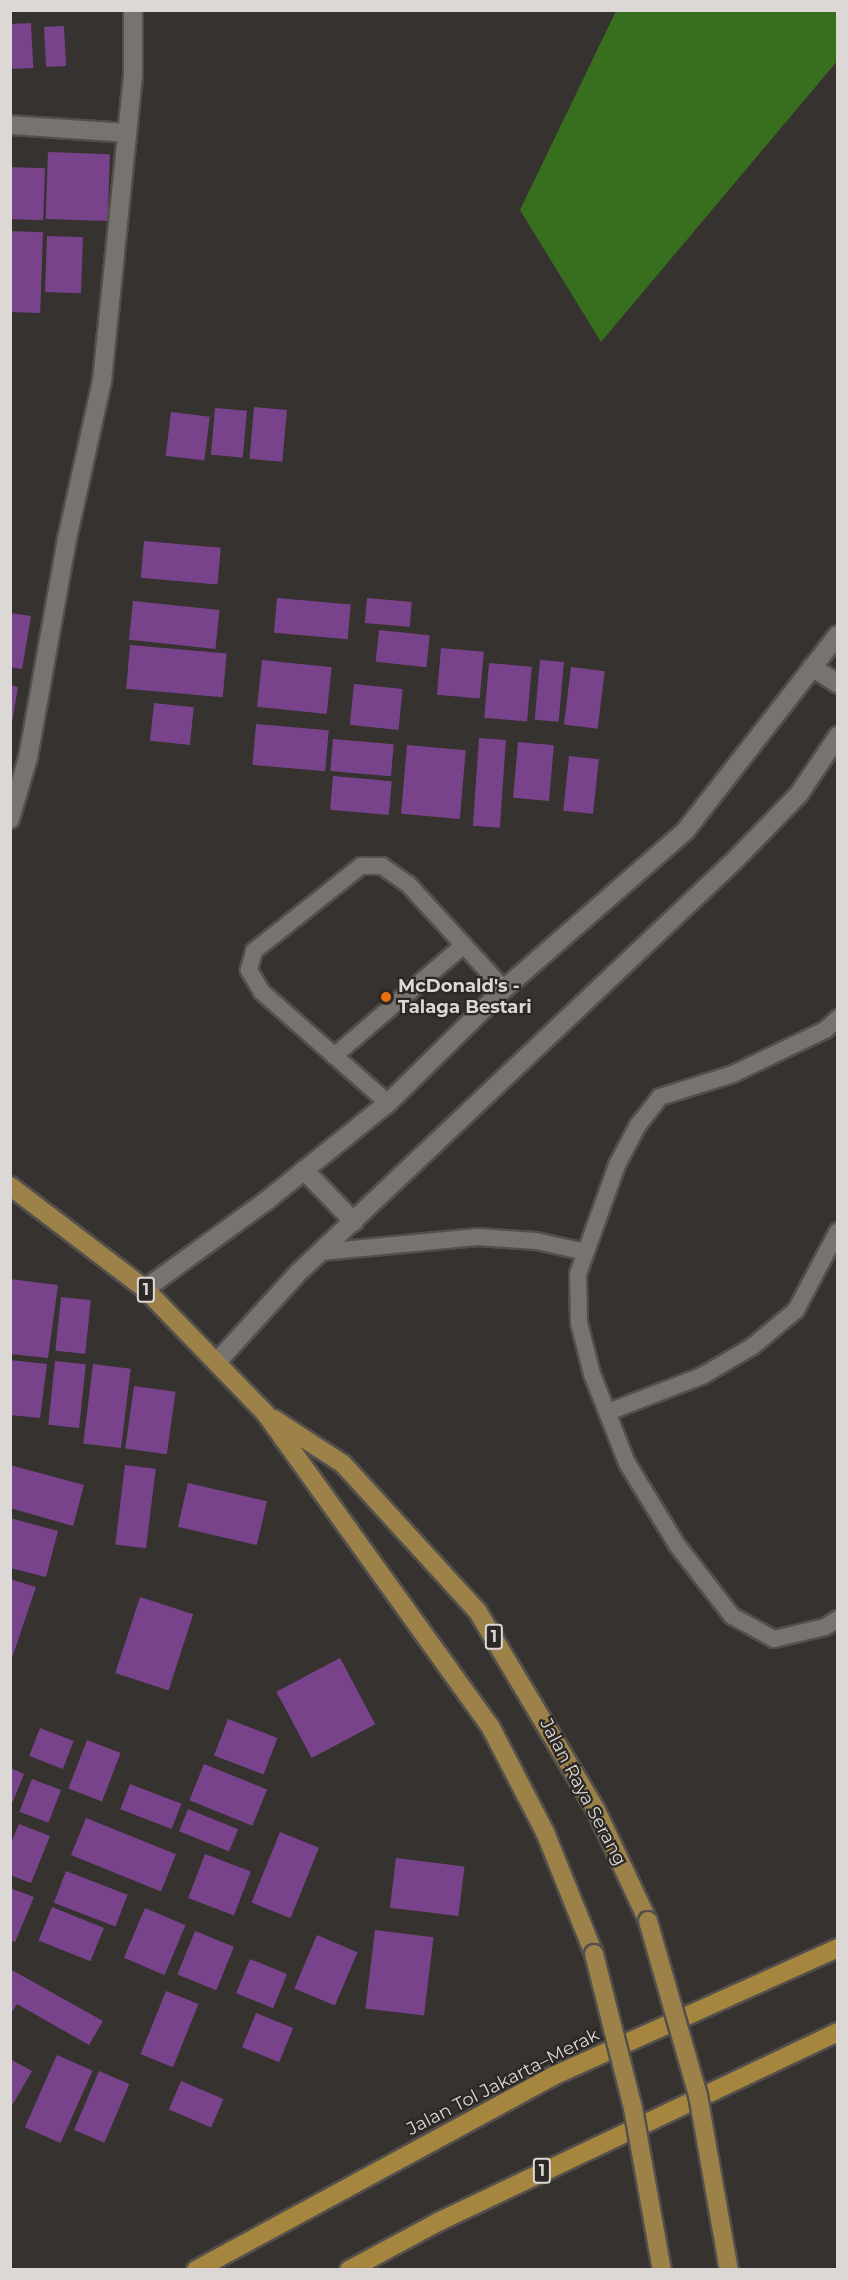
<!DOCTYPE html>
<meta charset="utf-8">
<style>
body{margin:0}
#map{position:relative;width:848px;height:2280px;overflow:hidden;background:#36322f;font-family:Montserrat,sans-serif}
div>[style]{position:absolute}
.forest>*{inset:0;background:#386f1f}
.building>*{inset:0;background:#79438c;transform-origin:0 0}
.roads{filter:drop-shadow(2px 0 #534f4c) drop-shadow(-2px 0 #534f4c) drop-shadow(0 2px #534f4c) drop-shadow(0 -2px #534f4c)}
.service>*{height:16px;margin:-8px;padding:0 8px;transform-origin:8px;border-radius:8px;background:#77736f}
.minor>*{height:18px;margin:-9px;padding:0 9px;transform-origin:9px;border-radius:9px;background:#77736f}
.tertiary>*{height:18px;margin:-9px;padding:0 9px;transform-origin:9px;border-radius:9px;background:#77736f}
.trunk>*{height:18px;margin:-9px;padding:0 9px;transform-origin:9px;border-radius:9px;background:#9c8248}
.motorway>*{height:18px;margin:-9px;padding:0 9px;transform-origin:9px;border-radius:9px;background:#a6863e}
.bridges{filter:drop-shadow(2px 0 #534f4c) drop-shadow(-2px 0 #534f4c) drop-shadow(0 2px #534f4c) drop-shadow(0 -2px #534f4c)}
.trunk-bridge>*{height:18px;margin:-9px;padding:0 9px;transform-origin:9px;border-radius:9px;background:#9c8248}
.dots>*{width:16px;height:16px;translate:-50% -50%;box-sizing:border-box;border:3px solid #2c2825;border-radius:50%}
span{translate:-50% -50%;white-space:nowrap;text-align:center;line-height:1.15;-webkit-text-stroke:4.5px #2c2825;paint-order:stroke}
.shield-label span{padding:2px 4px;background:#2c2825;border:2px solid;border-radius:4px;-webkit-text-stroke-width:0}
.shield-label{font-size:16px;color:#dbd8d6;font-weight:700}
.poi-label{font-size:18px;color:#dbd8d6;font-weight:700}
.left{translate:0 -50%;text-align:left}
.street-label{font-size:18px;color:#dbd8d6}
.frame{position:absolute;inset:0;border:12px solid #dbd8d6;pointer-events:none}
</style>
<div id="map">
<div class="forest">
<i style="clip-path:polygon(616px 11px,837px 11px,838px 60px,601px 342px,520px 210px)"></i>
</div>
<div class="building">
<i style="left:31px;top:23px;width:45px;height:21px;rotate:87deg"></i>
<i style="left:64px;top:26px;width:40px;height:20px;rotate:87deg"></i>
<i style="left:48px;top:152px;width:62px;height:67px;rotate:2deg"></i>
<i style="left:10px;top:167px;width:35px;height:52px;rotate:2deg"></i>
<i style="left:10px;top:231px;width:33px;height:81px;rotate:2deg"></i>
<i style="left:47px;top:236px;width:36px;height:56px;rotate:2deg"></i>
<i style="left:254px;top:407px;width:33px;height:52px;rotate:5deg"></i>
<i style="left:215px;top:408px;width:32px;height:47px;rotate:5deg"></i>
<i style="left:171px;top:412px;width:39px;height:44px;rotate:7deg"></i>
<i style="left:144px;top:541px;width:77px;height:37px;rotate:5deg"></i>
<i style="left:277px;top:598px;width:74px;height:35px;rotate:5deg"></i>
<i style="left:367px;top:598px;width:45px;height:25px;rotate:5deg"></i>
<i style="left:133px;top:601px;width:87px;height:39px;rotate:6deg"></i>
<i style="clip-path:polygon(10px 613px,31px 616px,22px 669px,10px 667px)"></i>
<i style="left:379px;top:630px;width:51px;height:32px;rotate:6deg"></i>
<i style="left:130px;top:645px;width:97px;height:44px;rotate:5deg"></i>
<i style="left:441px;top:648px;width:43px;height:47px;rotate:5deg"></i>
<i style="left:262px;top:660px;width:70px;height:47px;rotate:6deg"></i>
<i style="left:540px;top:660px;width:24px;height:60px;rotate:5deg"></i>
<i style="left:489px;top:663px;width:43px;height:55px;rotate:5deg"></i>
<i style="left:571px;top:667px;width:34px;height:58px;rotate:7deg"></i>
<i style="left:354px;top:684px;width:49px;height:41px;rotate:6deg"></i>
<i style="clip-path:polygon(10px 685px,18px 687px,12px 723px,10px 723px)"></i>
<i style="left:154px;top:703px;width:40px;height:38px;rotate:6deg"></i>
<i style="left:256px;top:724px;width:73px;height:41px;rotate:5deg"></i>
<i style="left:479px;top:738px;width:27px;height:88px;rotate:4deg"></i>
<i style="left:333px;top:739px;width:61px;height:32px;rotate:5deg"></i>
<i style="left:518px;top:742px;width:36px;height:56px;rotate:5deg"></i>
<i style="left:407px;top:745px;width:59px;height:69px;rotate:5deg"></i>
<i style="left:569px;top:756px;width:30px;height:55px;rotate:6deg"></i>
<i style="left:333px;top:776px;width:59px;height:34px;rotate:5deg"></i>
<i style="clip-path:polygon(10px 1279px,58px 1285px,48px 1358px,10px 1354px)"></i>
<i style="left:61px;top:1297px;width:30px;height:54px;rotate:6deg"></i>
<i style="clip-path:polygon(10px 1360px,47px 1364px,40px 1418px,10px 1415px)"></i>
<i style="left:55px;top:1361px;width:31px;height:64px;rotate:6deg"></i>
<i style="left:93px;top:1364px;width:38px;height:80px;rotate:7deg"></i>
<i style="left:134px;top:1386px;width:42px;height:63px;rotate:8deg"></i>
<i style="clip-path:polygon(10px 1465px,84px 1485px,73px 1526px,10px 1508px)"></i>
<i style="left:125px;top:1465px;width:31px;height:80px;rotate:7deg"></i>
<i style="left:188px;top:1483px;width:81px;height:45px;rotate:13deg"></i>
<i style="clip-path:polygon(10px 1518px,58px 1531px,46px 1577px,10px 1568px)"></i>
<i style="clip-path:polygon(10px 1579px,36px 1587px,11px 1661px,10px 1661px)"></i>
<i style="left:140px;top:1597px;width:56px;height:80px;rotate:18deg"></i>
<i style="left:340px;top:1658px;width:75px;height:72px;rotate:62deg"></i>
<i style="left:228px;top:1719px;width:53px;height:39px;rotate:21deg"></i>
<i style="left:40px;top:1728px;width:36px;height:30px;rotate:21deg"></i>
<i style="left:87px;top:1740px;width:36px;height:52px;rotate:21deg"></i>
<i style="left:204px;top:1764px;width:68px;height:39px;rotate:22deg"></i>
<i style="clip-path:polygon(10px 1768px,24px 1774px,11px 1806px,10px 1806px)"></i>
<i style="left:32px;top:1779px;width:31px;height:35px;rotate:21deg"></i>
<i style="left:130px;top:1784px;width:55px;height:27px;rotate:21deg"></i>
<i style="left:188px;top:1809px;width:54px;height:24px;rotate:22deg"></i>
<i style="left:86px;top:1818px;width:97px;height:40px;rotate:22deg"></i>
<i style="clip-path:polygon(19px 1824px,50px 1836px,31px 1883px,10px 1875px,10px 1845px)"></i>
<i style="left:280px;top:1832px;width:42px;height:76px;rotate:22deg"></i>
<i style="left:205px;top:1854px;width:49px;height:47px;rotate:21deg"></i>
<i style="left:396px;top:1858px;width:69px;height:50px;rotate:7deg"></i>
<i style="left:66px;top:1871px;width:66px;height:34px;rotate:21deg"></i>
<i style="clip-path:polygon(10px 1888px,34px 1897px,15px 1942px,10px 1940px)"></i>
<i style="left:52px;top:1907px;width:56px;height:36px;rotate:22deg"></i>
<i style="left:145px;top:1908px;width:44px;height:54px;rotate:23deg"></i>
<i style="left:375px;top:1930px;width:59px;height:79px;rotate:7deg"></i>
<i style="left:195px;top:1931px;width:42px;height:47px;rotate:22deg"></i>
<i style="left:317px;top:1935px;width:44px;height:58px;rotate:23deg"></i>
<i style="left:250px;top:1959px;width:40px;height:37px;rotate:22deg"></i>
<i style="clip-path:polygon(10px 1969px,103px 2021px,89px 2045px,17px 2004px,10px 2015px)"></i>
<i style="left:166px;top:1991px;width:35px;height:68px;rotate:22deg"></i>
<i style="left:256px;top:2013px;width:40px;height:37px;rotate:22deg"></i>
<i style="left:57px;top:2055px;width:39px;height:79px;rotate:24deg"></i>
<i style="clip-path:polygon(10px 2059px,32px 2071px,10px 2109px)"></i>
<i style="left:99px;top:2071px;width:33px;height:64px;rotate:23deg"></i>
<i style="left:181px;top:2081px;width:46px;height:31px;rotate:23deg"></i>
</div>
<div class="roads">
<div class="service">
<i style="left:838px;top:1018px;width:18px;rotate:137deg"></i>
<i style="left:825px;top:1030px;width:102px;rotate:154.4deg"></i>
<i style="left:733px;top:1074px;width:77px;rotate:162.5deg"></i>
<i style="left:660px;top:1097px;width:36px;rotate:128deg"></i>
<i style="left:638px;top:1125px;width:45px;rotate:117.7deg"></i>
<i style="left:617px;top:1165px;width:116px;rotate:109.7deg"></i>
<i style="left:578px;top:1274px;width:49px;rotate:88.8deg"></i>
<i style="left:579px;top:1323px;width:53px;rotate:75.7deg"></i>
<i style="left:592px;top:1374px;width:96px;rotate:68.5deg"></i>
<i style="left:627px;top:1463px;width:96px;rotate:58.6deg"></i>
<i style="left:677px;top:1545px;width:90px;rotate:52.2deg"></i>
<i style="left:732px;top:1616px;width:48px;rotate:28.7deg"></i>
<i style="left:774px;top:1639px;width:52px;rotate:-13.2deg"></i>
<i style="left:825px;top:1627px;width:15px;rotate:-32deg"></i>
<i style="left:334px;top:1056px;width:171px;rotate:-40.5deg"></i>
<i style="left:388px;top:1103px;width:168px;rotate:-138.6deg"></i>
<i style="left:262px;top:992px;width:26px;rotate:-121deg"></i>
<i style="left:249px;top:970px;width:20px;rotate:-75deg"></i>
<i style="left:254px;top:951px;width:137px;rotate:-38.5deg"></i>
<i style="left:361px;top:866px;width:21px"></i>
<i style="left:382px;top:866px;width:32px;rotate:35deg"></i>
<i style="left:408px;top:884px;width:142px;rotate:47.6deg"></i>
<i style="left:321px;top:1252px;width:157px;rotate:-5.5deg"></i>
<i style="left:477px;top:1237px;width:59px;rotate:3.9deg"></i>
<i style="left:536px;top:1241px;width:51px;rotate:12.4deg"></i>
<i style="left:608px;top:1412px;width:101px;rotate:-21deg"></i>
<i style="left:702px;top:1376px;width:59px;rotate:-30.5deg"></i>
<i style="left:753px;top:1346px;width:56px;rotate:-39.9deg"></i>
<i style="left:796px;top:1310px;width:89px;rotate:-62deg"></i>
</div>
<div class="minor">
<i style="left:10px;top:125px;width:116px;rotate:3.9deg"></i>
<i style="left:812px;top:667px;width:31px;rotate:33deg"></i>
<i style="left:304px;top:1170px;width:72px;rotate:46.1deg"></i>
<i style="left:145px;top:1289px;width:150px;rotate:-36deg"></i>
<i style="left:266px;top:1201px;width:156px;rotate:-38.8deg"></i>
<i style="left:388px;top:1103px;width:163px;rotate:-44.5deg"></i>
<i style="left:504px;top:989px;width:242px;rotate:-41.1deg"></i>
<i style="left:686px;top:830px;width:247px;rotate:-52.1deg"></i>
<i style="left:217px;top:1362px;width:122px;rotate:-47.7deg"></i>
<i style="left:299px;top:1272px;width:601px;rotate:-43.38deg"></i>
<i style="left:736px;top:859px;width:91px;rotate:-45.9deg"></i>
<i style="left:799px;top:794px;width:70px;rotate:-56.1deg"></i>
</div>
<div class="tertiary">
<i style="left:10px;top:819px;width:64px;rotate:-73.6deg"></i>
<i style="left:28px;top:758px;width:222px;rotate:-79.9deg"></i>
<i style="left:67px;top:539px;width:162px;rotate:-77.5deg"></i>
<i style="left:102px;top:381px;width:308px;rotate:-84.2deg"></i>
<i style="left:133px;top:75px;width:65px;rotate:-90deg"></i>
</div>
<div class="trunk">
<i style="left:10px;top:1186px;width:170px;rotate:37.3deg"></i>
<i style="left:145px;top:1289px;width:173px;rotate:45.9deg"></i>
<i style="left:265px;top:1413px;width:385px;rotate:54.3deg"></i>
<i style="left:490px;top:1726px;width:119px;rotate:62.6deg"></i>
<i style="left:545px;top:1832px;width:131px;rotate:68.1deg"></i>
<i style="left:274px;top:1419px;width:82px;rotate:33.1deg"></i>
<i style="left:343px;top:1464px;width:200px;rotate:47.6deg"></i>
<i style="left:478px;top:1612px;width:230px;rotate:59.2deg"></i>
<i style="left:596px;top:1810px;width:123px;rotate:64.9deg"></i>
</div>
<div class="motorway">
<i style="left:196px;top:2270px;width:406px;rotate:-28.5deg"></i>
<i style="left:553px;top:2076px;width:312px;rotate:-24.2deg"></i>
<i style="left:349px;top:2270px;width:101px;rotate:-28.3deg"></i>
<i style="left:438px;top:2222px;width:443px;rotate:-25.4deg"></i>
</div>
</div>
<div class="bridges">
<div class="trunk-bridge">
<i style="left:648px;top:1921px;width:181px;rotate:74deg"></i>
<i style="left:698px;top:2095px;width:178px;rotate:80deg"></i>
<i style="left:594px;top:1954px;width:159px;rotate:75.8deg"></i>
<i style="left:633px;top:2108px;width:165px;rotate:79.9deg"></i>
</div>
</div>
<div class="dots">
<i style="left:386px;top:997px;background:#e8710a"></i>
</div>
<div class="shield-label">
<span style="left:146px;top:1290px">1</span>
<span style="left:494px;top:1637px">1</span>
<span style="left:542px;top:2171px">1</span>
</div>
<div class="poi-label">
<span class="left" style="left:398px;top:997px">McDonald's -<br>Talaga Bestari</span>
</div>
<div class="street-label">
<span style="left:583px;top:1792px;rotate:62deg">Jalan Raya Serang</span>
<span style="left:503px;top:2082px;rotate:-27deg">Jalan Tol Jakarta–Merak</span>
</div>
<div class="frame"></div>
</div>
